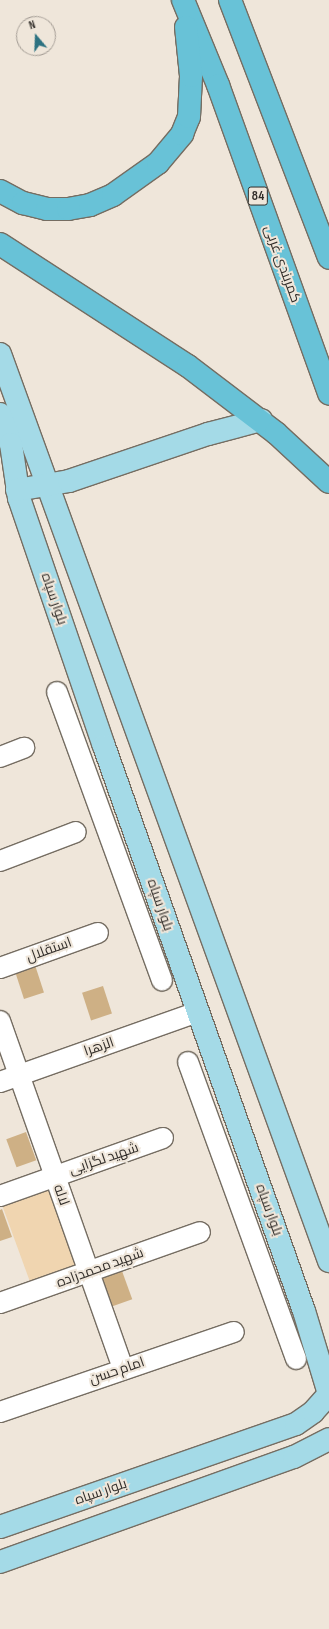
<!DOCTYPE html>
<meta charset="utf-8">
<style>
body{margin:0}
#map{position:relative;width:329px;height:1629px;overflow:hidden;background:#efe6da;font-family:"Sofia Sans Condensed",Cairo,sans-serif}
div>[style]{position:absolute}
.green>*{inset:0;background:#f0d5b0;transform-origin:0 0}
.building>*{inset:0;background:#ceb085;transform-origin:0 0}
.roads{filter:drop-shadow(1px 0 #756d62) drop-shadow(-1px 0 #756d62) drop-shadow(0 1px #756d62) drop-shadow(0 -1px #756d62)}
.minor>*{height:20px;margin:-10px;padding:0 10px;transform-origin:10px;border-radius:10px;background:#fff}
.major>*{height:22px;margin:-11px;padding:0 11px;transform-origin:11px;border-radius:11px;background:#a4dae7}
.highway>*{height:22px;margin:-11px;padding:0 11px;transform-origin:11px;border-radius:11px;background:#68c2d7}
span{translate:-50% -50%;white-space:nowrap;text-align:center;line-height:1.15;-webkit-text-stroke:4px #efe6da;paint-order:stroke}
.shield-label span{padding:1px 3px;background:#efe6da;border:1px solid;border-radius:3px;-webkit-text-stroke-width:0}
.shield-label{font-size:13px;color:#322e2a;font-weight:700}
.street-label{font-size:14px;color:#322e2a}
.north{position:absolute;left:16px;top:16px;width:40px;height:40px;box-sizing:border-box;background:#efe6da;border:1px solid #a39c94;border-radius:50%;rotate:341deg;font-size:11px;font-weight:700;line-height:16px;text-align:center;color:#322e2a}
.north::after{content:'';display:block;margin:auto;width:14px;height:18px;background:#2d7281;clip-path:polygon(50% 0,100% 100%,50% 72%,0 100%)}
</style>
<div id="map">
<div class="green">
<i style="left:54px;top:1187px;width:83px;height:55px;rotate:70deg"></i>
</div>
<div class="building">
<i style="left:35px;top:965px;width:29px;height:21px;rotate:72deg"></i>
<i style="left:103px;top:986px;width:29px;height:22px;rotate:72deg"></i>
<i style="left:26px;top:1132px;width:30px;height:21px;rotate:70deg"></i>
<i style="clip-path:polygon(2px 1209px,12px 1237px,0 1241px,0 1210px)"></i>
<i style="left:122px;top:1271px;width:30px;height:21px;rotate:70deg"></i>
</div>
<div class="roads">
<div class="minor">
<i style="left:57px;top:692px;width:307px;rotate:70deg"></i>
<i style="left:0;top:757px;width:26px;rotate:-21deg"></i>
<i style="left:0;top:861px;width:81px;rotate:-20.9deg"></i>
<i style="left:0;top:968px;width:104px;rotate:-19.7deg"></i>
<i style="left:0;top:1021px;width:369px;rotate:70.5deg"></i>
<i style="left:188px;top:1062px;width:316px;rotate:70deg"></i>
<i style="left:0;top:1082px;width:210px;rotate:-19.5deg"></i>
<i style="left:0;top:1196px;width:173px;rotate:-19.6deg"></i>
<i style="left:0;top:1303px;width:212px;rotate:-19.5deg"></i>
<i style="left:0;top:1412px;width:247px;rotate:-18.9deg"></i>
</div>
<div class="major">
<i style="left:0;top:354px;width:965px;rotate:70.06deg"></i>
<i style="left:0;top:414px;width:32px;rotate:70deg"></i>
<i style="left:11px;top:444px;width:55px;rotate:81.6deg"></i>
<i style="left:19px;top:498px;width:262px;rotate:71.1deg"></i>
<i style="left:104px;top:746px;width:599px;rotate:70.51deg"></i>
<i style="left:304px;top:1311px;width:87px;rotate:73.2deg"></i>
<i style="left:17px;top:490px;width:53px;rotate:-9.8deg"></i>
<i style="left:69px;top:481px;width:147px;rotate:-18.7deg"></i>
<i style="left:208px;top:434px;width:55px;rotate:-14.8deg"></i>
<i style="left:0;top:1527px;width:313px;rotate:-19.2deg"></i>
<i style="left:296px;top:1424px;width:21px;rotate:-35deg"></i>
<i style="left:313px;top:1412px;width:24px;rotate:-48deg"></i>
<i style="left:0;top:1562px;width:312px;rotate:-19.7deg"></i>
<i style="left:294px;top:1457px;width:39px;rotate:-27deg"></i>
</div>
<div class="highway">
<i style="left:183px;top:0;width:92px;rotate:67.6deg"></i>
<i style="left:218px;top:85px;width:328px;rotate:70.2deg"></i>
<i style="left:230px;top:0;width:276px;rotate:69deg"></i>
<i style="left:0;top:191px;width:26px;rotate:28deg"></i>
<i style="left:23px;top:203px;width:25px;rotate:14deg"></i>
<i style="left:47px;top:209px;width:21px"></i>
<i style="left:68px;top:209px;width:22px;rotate:-10deg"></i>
<i style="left:90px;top:205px;width:25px;rotate:-23deg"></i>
<i style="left:113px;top:195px;width:55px;rotate:-35.4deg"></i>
<i style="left:158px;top:163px;width:38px;rotate:-50deg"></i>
<i style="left:182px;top:134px;width:18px;rotate:-68deg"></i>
<i style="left:189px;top:117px;width:41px;rotate:-87.2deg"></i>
<i style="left:191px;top:76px;width:49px;rotate:-95.8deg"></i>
<i style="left:0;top:244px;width:224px;rotate:33deg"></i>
<i style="left:188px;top:366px;width:111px;rotate:37.3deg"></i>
<i style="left:276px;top:433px;width:72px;rotate:42.8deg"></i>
</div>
</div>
<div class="shield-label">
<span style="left:258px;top:196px">84</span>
</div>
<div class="street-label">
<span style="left:282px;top:264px;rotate:70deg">کمربندی غربی</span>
<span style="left:54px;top:599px;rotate:71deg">بلوار سپاه</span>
<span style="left:160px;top:905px;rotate:71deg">بلوار سپاه</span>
<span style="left:49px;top:950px;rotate:-20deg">استقلال</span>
<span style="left:99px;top:1047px;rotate:-19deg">الزهرا</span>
<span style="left:104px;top:1159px;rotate:-19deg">شهید لگزایی</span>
<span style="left:61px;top:1195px;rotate:70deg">لاله</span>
<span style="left:269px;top:1210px;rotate:70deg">بلوار سپاه</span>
<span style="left:100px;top:1268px;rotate:-20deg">شهید محمدزاده</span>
<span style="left:117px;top:1371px;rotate:-19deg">امام حسن</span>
<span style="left:101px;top:1492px;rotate:-19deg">بلوار سپاه</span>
</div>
<div class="north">N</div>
</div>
